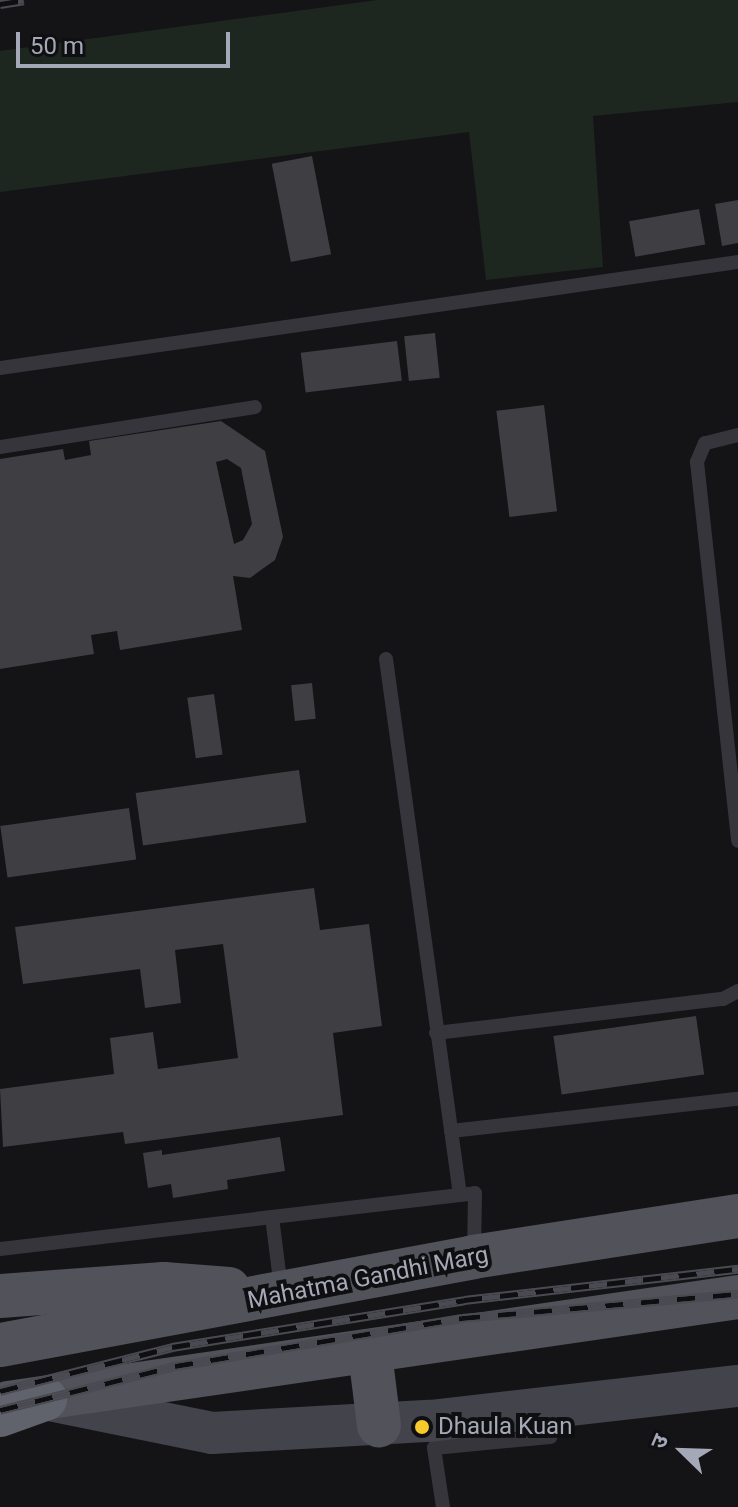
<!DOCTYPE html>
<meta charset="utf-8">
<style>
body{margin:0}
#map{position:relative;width:738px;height:1507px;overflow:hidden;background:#141416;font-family:Roboto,"Noto Sans Devanagari",sans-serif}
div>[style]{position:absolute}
.green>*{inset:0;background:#1e2620}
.building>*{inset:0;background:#3e3e43;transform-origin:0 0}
.lane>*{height:14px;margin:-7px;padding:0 7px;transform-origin:7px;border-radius:7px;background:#35353b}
.secondary>*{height:42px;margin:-21px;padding:0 21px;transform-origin:21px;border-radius:21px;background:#43444b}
.primary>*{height:44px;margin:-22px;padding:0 22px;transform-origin:22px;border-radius:22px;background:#51525a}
.highway>*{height:44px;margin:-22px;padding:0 22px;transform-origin:22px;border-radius:22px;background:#61636c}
.rail>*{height:9px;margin-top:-4.5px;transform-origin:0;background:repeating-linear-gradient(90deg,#0f0f11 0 18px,#4a4b52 0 36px);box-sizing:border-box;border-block:2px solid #4a4b52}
.dots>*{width:22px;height:22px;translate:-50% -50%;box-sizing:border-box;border:4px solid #0f0f11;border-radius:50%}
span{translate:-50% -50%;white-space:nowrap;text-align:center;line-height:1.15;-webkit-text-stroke:8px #0f0f11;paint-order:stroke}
.street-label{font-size:24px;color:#a5a9b7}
.poi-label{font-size:24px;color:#a5a9b7}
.left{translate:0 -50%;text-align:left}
.north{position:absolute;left:642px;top:1411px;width:80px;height:80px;-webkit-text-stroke:6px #0f0f11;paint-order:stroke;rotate:293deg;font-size:22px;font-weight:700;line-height:32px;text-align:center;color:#a5a9b7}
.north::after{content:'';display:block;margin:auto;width:28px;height:36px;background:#a5a9b7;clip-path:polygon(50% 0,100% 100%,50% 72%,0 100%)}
.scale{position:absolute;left:16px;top:32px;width:214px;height:36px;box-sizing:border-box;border:4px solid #a5a9b7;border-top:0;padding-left:10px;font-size:24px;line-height:28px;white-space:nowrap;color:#a5a9b7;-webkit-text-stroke:6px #0f0f11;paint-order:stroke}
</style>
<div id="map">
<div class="green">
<i style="clip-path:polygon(377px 0,738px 0,738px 102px,593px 116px,603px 267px,486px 280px,469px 132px,0 192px,0 51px)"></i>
</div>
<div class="building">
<i style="left:312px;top:156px;width:100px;height:41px;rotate:79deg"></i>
<i style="clip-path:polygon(738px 200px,738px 243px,722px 246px,715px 204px)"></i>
<i style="left:699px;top:209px;width:36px;height:71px;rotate:80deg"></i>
<i style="left:435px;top:333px;width:45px;height:31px;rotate:84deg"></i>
<i style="left:397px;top:341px;width:40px;height:97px;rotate:83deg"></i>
<i style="left:544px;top:405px;width:107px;height:48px;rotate:83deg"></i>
<i style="clip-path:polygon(evenodd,221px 421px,265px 451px,283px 537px,275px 560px,250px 578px,233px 576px,242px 630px,120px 650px,117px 631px,91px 635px,94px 654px,0 669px,0 459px,63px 449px,65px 460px,91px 455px,89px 441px,221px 421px,227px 459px,241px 468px,252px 524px,243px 540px,234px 544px,216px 462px,227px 459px)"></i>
<i style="left:312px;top:683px;width:36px;height:21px;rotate:84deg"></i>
<i style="left:214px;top:694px;width:61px;height:27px;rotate:82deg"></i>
<i style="left:299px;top:770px;width:53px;height:165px;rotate:82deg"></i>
<i style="left:129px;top:808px;width:52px;height:130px;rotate:82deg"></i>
<i style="clip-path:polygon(314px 888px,320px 930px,369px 924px,382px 1026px,333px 1033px,343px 1115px,125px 1144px,123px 1132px,3px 1147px,0 1089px,114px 1074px,110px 1038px,153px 1032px,158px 1069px,238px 1058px,223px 944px,175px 950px,181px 1003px,145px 1008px,140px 969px,23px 984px,15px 927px)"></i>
<i style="left:696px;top:1016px;width:59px;height:144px;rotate:82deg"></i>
<i style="clip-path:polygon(280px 1137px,285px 1171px,227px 1180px,228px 1189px,173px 1198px,171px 1184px,148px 1188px,143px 1153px,162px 1150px,162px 1155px)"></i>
</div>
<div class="lane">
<i style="left:0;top:368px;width:746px;rotate:-8.17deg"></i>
<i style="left:738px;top:435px;width:34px;rotate:166deg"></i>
<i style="left:705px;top:443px;width:21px;rotate:113deg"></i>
<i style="left:697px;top:462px;width:381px;rotate:83.8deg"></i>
<i style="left:0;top:447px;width:258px;rotate:-8.9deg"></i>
<i style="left:386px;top:659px;width:541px;rotate:82.14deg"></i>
<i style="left:436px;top:1033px;width:289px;rotate:-6.8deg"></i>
<i style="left:723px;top:999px;width:17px;rotate:-28deg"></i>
<i style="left:451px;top:1131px;width:289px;rotate:-6.4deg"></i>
<i style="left:272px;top:1217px;width:72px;rotate:82.8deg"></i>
<i style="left:0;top:1249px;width:478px;rotate:-6.7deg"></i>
<i style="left:475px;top:1193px;width:61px;rotate:90.9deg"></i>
<i style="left:443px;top:1507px;width:60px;rotate:-98.7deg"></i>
<i style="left:434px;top:1448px;width:117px;rotate:-5.4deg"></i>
</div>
<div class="secondary">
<i style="left:49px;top:1400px;width:166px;rotate:11.4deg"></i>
<i style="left:212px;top:1433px;width:218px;rotate:-3.2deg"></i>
<i style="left:430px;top:1421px;width:310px;rotate:-6.5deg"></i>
</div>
<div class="primary">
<i style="left:0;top:1296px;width:164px;rotate:-4.2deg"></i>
<i style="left:164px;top:1284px;width:65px;rotate:4.4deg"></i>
<i style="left:0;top:1345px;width:481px;rotate:-10.5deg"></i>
<i style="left:473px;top:1257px;width:268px;rotate:-8.8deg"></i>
<i style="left:370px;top:1353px;width:73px;rotate:82.9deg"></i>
<i style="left:8px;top:1403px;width:738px;rotate:-8.26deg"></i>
</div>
<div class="highway">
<i style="left:0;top:1415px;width:48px;rotate:-19.6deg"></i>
</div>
<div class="rail">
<i style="left:0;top:4px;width:24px;rotate:-9deg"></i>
<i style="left:0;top:1391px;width:178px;rotate:-14.3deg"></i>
<i style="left:172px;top:1347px;width:296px;rotate:-9.1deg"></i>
<i style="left:464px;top:1300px;width:276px;rotate:-6.5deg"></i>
<i style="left:0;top:1410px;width:180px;rotate:-14.1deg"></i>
<i style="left:175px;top:1366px;width:291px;rotate:-9.5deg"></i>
<i style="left:462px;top:1318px;width:277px;rotate:-5deg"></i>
</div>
<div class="dots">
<i style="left:422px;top:1427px;background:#f6c92c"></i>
</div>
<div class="street-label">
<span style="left:368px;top:1278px;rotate:-11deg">Mahatma Gandhi Marg</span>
</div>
<div class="poi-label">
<span class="left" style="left:438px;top:1427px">Dhaula Kuan</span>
</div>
<div class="north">उ</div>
<div class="scale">50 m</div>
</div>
